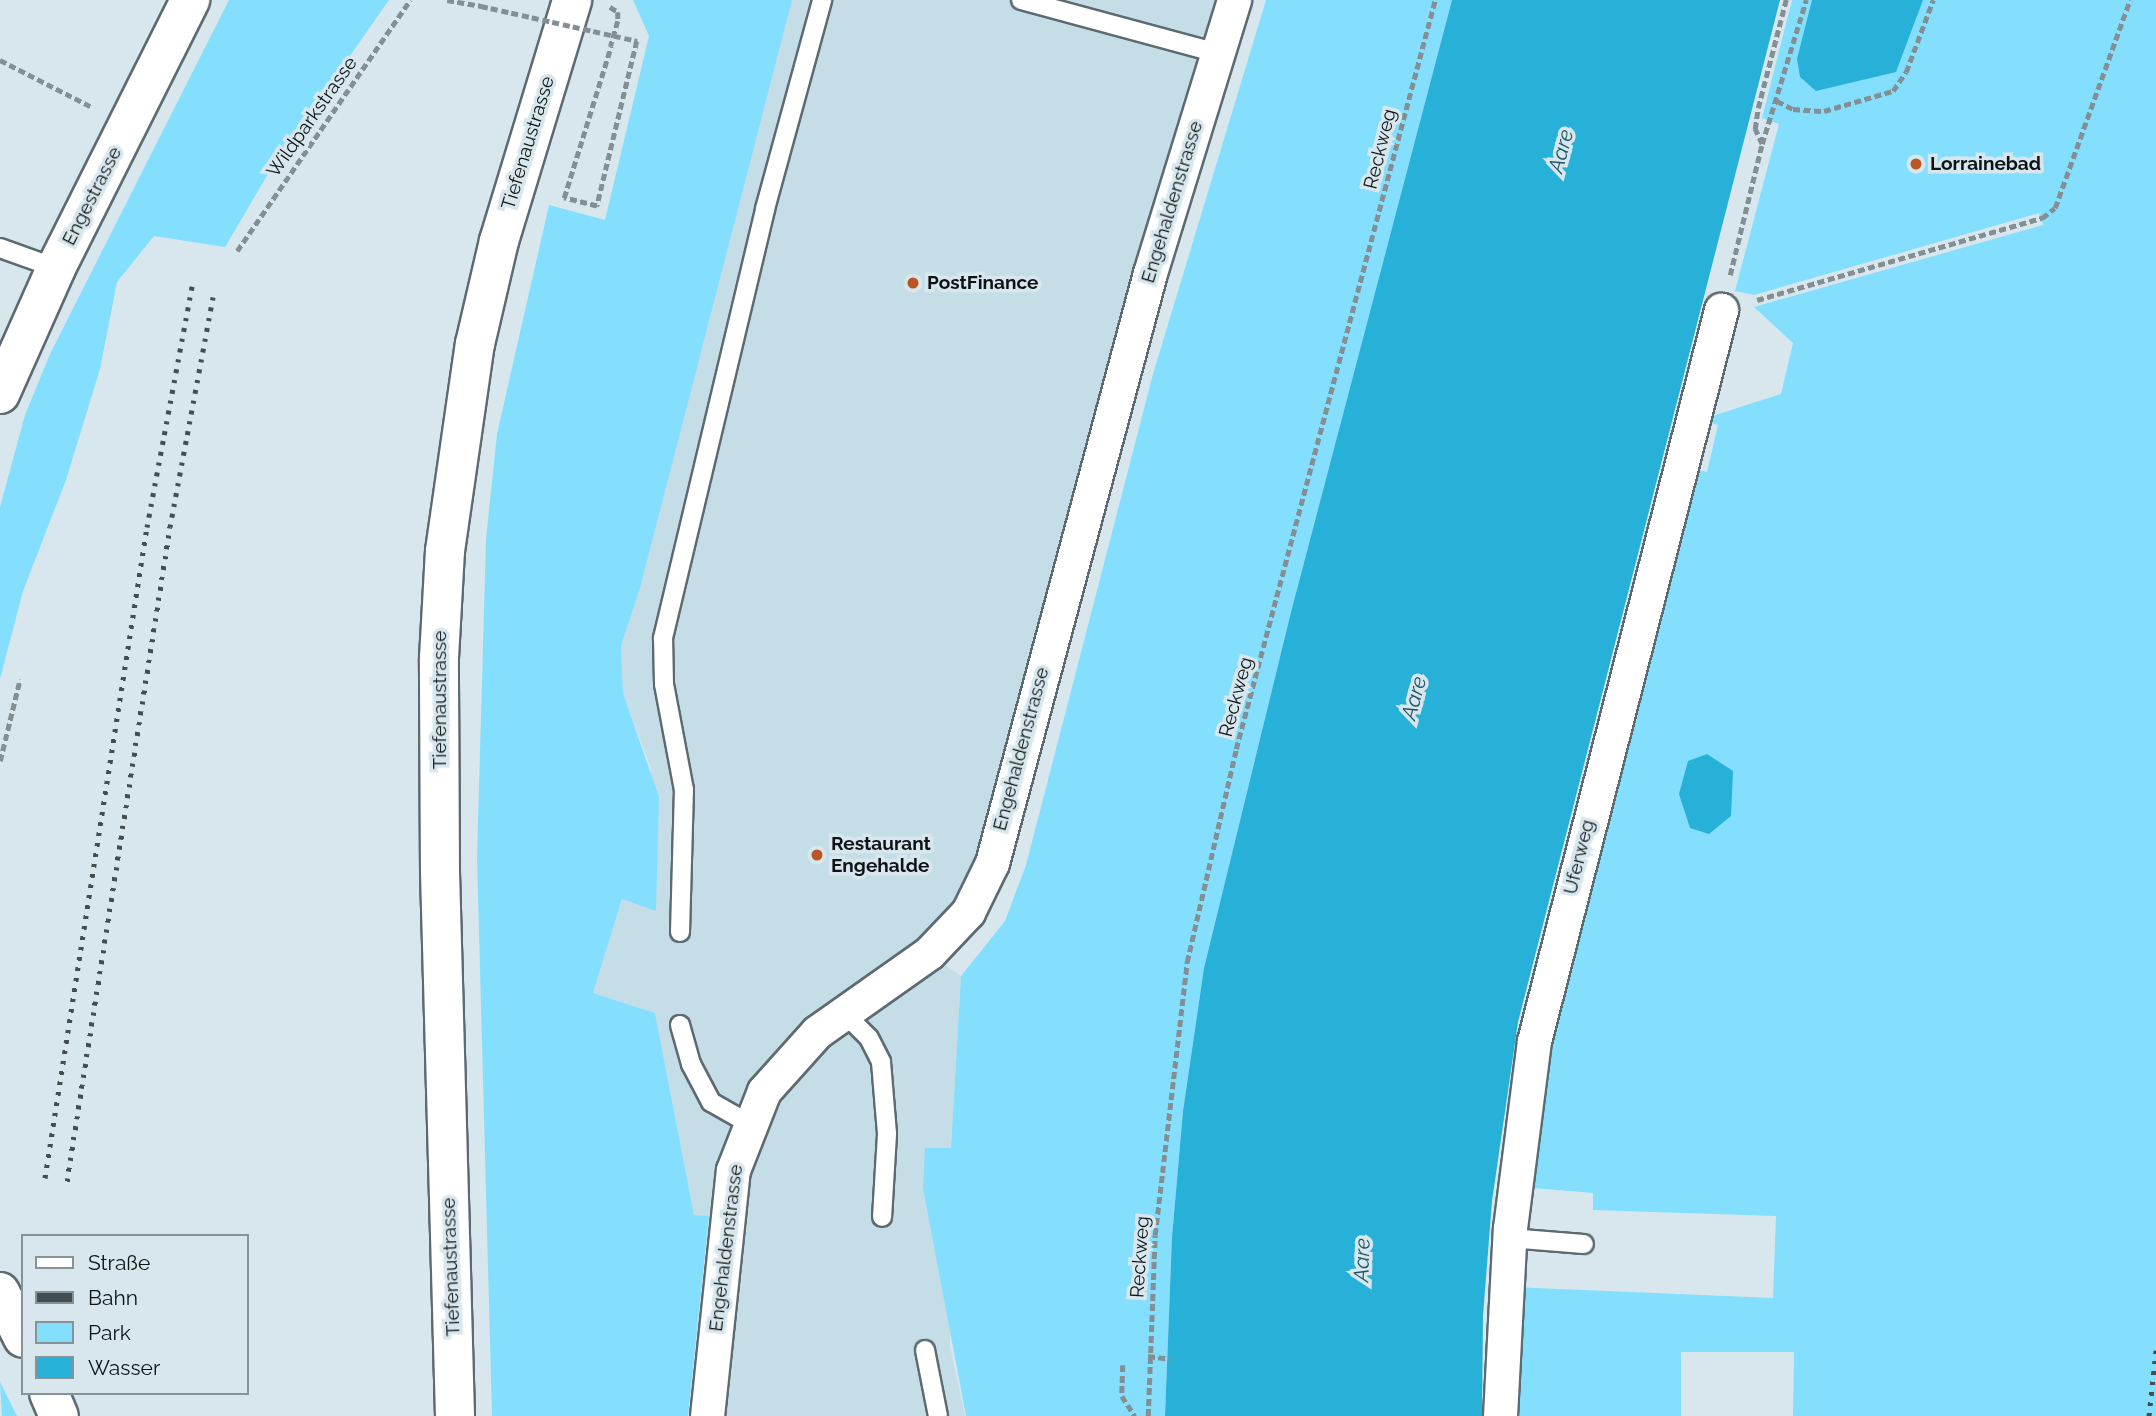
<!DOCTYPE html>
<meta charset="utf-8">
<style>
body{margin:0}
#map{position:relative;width:2156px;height:1416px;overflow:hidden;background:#d7e7ed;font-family:Raleway,sans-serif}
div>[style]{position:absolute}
.built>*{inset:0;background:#c5dde7}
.green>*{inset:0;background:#84dfff}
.water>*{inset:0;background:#27b1d8}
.path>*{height:4.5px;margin-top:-2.25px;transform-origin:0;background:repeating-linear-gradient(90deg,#838f93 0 7px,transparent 0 10.5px)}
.roads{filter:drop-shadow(2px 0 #5d6b71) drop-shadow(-2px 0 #5d6b71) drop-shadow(0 2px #5d6b71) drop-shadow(0 -2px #5d6b71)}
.service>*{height:18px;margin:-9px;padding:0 9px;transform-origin:9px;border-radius:9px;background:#fff}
.minor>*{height:33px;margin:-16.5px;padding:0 16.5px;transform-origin:16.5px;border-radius:16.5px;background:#fff}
.tertiary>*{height:38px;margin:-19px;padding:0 19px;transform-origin:19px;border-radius:19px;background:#fff}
.primary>*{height:38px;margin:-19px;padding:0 19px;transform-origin:19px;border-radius:19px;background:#fff}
.rail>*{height:5px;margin-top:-2.5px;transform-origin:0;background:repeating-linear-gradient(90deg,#444d50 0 3.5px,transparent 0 10.5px)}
.path-bridge>*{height:4.5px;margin-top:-2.25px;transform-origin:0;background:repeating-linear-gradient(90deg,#838f93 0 7px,transparent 0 10.5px)}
.dots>*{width:19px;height:19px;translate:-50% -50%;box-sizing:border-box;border:4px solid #d7e7ed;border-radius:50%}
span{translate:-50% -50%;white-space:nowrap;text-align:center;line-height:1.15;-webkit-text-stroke:7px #d7e7ed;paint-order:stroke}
.street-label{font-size:19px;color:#0e1416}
.poi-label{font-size:19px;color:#0e1416;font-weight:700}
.left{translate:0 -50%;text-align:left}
.water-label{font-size:21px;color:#1f5364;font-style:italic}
.legend{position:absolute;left:21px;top:1234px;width:228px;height:161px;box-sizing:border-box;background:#d7e7ed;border:2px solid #879397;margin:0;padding:9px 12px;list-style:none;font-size:21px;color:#0e1416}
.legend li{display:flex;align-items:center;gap:14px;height:35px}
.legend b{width:35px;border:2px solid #879397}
</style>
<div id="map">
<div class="built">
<i style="clip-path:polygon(790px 0,1228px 0,991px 863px,930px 954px,961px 976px,951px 1148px,950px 1346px,965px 1416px,725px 1416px,746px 1220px,694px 1215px,655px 1013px,593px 993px,622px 899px,656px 910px,651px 769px,623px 693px,621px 646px,640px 587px)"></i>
</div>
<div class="green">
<i style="clip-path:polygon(229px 0,389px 0,271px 169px,225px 247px,154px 236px,117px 282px,100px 369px,66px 480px,23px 591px,0 679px,0 507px,25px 415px,50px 354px)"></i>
<i style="clip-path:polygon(633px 0,792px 0,640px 588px,621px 646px,623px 693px,659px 797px,656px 911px,622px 899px,593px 993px,655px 1013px,694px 1215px,709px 1216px,688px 1416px,492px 1416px,477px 857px,486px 539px,497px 434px,549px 205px,605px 220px,649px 36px)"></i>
<i style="clip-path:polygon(1266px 0,1452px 0,1291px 612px,1204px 968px,1183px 1111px,1172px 1237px,1165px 1416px,966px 1416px,923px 1188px,925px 1148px,951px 1148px,961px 976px,1005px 921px,1026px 865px,1153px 374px)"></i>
<i style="clip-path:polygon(1792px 0,2156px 0,2156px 1416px,1793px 1416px,1794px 1352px,1681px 1352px,1681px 1416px,1509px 1416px,1515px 1287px,1773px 1298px,1776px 1216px,1593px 1210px,1593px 1193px,1522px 1187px,1543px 1044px,1689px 468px,1707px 472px,1718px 425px,1700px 420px,1781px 394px,1793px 343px,1754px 307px,2043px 225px,2039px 213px,1754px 295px,1735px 291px,1779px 124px,1762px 118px)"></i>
<i style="clip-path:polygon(0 1382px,17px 1416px,2px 1416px)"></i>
</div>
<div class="water">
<i style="clip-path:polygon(1452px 0,1780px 0,1518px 1022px,1492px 1201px,1483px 1316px,1482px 1416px,1165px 1416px,1172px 1237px,1183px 1111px,1204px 968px,1291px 612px)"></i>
<i style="clip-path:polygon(1812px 0,1923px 0,1896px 72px,1816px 91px,1800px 77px,1797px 59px)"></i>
<i style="clip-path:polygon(1707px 754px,1733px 771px,1731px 816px,1709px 834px,1690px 828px,1679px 794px,1688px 761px)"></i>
</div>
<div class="path">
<i style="left:447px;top:0;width:35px;rotate:10deg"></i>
<i style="left:610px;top:7px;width:9px;rotate:32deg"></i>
<i style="left:618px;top:12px;width:9px;rotate:90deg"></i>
<i style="left:618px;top:21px;width:26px;rotate:106deg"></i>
<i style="left:0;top:60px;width:103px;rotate:27.1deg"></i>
<i style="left:1777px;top:101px;width:18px;rotate:27deg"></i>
<i style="left:1793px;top:109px;width:31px;rotate:4deg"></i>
<i style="left:1824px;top:111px;width:72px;rotate:-16.2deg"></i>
<i style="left:1893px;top:91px;width:23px;rotate:-56deg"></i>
<i style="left:1906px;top:72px;width:77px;rotate:-69.4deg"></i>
<i style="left:1762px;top:144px;width:151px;rotate:-73deg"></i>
<i style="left:237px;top:251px;width:305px;rotate:-55.4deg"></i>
<i style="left:1730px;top:275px;width:135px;rotate:-76.3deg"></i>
<i style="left:1762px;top:144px;width:17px;rotate:-115deg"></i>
<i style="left:1755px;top:129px;width:21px;rotate:-82deg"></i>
<i style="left:1758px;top:108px;width:112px;rotate:-75.5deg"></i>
<i style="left:1757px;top:300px;width:297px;rotate:-16.1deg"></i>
<i style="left:2042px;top:218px;width:16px;rotate:-38deg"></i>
<i style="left:2055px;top:208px;width:221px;rotate:-70.2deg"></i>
<i style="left:0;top:761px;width:84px;rotate:-76.3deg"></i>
<i style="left:1148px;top:1356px;width:24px;rotate:7deg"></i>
<i style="left:1123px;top:1365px;width:31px;rotate:92deg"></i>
<i style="left:1122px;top:1396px;width:24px;rotate:57deg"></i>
<i style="left:1148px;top:1416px;width:181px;rotate:-87.8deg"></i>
<i style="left:1155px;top:1235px;width:275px;rotate:-83.3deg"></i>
<i style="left:1187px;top:962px;width:219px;rotate:-77deg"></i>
<i style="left:1236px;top:749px;width:775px;rotate:-75.12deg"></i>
</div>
<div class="roads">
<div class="service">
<i style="left:1021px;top:0;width:204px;rotate:15.1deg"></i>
<i style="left:0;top:248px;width:59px;rotate:19.7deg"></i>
<i style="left:680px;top:932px;width:142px;rotate:-88.4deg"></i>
<i style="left:684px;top:790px;width:108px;rotate:-100.7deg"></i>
<i style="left:664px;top:684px;width:46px;rotate:-91.2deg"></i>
<i style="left:663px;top:638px;width:441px;rotate:-76.6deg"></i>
<i style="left:765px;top:209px;width:217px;rotate:-74.7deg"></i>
<i style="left:844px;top:1013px;width:35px;rotate:45deg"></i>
<i style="left:869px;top:1038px;width:27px;rotate:63deg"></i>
<i style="left:881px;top:1062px;width:72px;rotate:85.2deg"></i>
<i style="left:887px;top:1134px;width:83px;rotate:93.4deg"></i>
<i style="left:680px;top:1025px;width:41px;rotate:74.2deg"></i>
<i style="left:691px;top:1064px;width:43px;rotate:62.2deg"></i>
<i style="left:711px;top:1102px;width:43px;rotate:29.6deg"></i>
<i style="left:1509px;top:1238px;width:75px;rotate:4.6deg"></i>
<i style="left:925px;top:1350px;width:67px;rotate:78.9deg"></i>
</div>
<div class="minor">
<i style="left:707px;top:1416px;width:247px;rotate:-84deg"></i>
<i style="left:733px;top:1170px;width:85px;rotate:-68.6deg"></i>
<i style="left:764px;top:1091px;width:79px;rotate:-48.1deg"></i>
<i style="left:817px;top:1032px;width:137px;rotate:-35.2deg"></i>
<i style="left:929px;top:953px;width:57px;rotate:-46.4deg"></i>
<i style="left:968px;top:912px;width:55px;rotate:-63.9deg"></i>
<i style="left:992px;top:863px;width:611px;rotate:-75.01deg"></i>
<i style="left:1150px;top:273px;width:286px;rotate:-72.9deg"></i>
<i style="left:1500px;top:1416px;width:188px;rotate:-87deg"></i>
<i style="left:1510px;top:1228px;width:189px;rotate:-82.7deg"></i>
<i style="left:1534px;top:1041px;width:755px;rotate:-75.65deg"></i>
</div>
<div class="tertiary">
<i style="left:0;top:394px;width:138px;rotate:-66deg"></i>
<i style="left:56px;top:268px;width:300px;rotate:-63.4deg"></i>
<i style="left:0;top:1292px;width:51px;rotate:63.4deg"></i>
<i style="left:49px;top:1393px;width:25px;rotate:67deg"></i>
</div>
<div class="primary">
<i style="left:455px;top:1416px;width:545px;rotate:-91.58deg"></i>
<i style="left:440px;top:871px;width:213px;rotate:-90.3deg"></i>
<i style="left:439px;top:658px;width:107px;rotate:-86.8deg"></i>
<i style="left:445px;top:551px;width:209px;rotate:-81.8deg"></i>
<i style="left:475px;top:344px;width:106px;rotate:-76.9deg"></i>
<i style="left:499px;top:241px;width:252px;rotate:-73.1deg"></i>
</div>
</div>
<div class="rail">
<i style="left:45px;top:1178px;width:659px;rotate:-81.1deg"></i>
<i style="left:147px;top:527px;width:245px;rotate:-79.4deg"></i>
<i style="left:67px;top:1181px;width:662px;rotate:-81.05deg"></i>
<i style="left:170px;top:527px;width:240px;rotate:-79.4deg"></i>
<i style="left:2149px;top:1416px;width:66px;rotate:-83.9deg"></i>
</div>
<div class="path-bridge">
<i style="left:481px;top:6px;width:160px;rotate:12.6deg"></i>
<i style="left:637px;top:41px;width:170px;rotate:103.6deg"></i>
<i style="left:597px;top:206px;width:34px;rotate:-166deg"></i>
<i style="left:564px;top:198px;width:159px;rotate:-72.8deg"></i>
</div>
<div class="dots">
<i style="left:1916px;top:164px;background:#ba5526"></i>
<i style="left:913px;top:283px;background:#ba5526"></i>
<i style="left:817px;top:855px;background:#ba5526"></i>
</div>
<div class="street-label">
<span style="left:312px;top:117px;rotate:-55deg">Wildparkstrasse</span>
<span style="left:528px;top:143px;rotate:-73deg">Tiefenaustrasse</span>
<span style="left:1380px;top:149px;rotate:-76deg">Reckweg</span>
<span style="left:92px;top:196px;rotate:-63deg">Engestrasse</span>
<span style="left:1172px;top:202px;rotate:-73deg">Engehaldenstrasse</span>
<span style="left:1236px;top:697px;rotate:-75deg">Reckweg</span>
<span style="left:440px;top:700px;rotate:-90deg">Tiefenaustrasse</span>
<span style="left:1021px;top:749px;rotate:-75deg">Engehaldenstrasse</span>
<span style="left:1579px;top:857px;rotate:-76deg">Uferweg</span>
<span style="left:726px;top:1248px;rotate:-83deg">Engehaldenstrasse</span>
<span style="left:1140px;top:1257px;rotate:-86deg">Reckweg</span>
<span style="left:451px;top:1267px;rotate:-92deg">Tiefenaustrasse</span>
</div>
<div class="poi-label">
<span class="left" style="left:1930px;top:164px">Lorrainebad</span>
<span class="left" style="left:927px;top:283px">PostFinance</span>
<span class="left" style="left:831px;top:855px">Restaurant<br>Engehalde</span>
</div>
<div class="water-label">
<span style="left:1561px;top:151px;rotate:-75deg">Aare</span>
<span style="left:1414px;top:698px;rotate:-75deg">Aare</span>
<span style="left:1362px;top:1260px;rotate:-88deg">Aare</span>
</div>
<ul class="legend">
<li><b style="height:9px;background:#fff"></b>Straße</li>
<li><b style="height:9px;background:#444d50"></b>Bahn</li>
<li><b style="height:19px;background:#84dfff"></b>Park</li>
<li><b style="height:19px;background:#27b1d8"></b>Wasser</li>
</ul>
</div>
